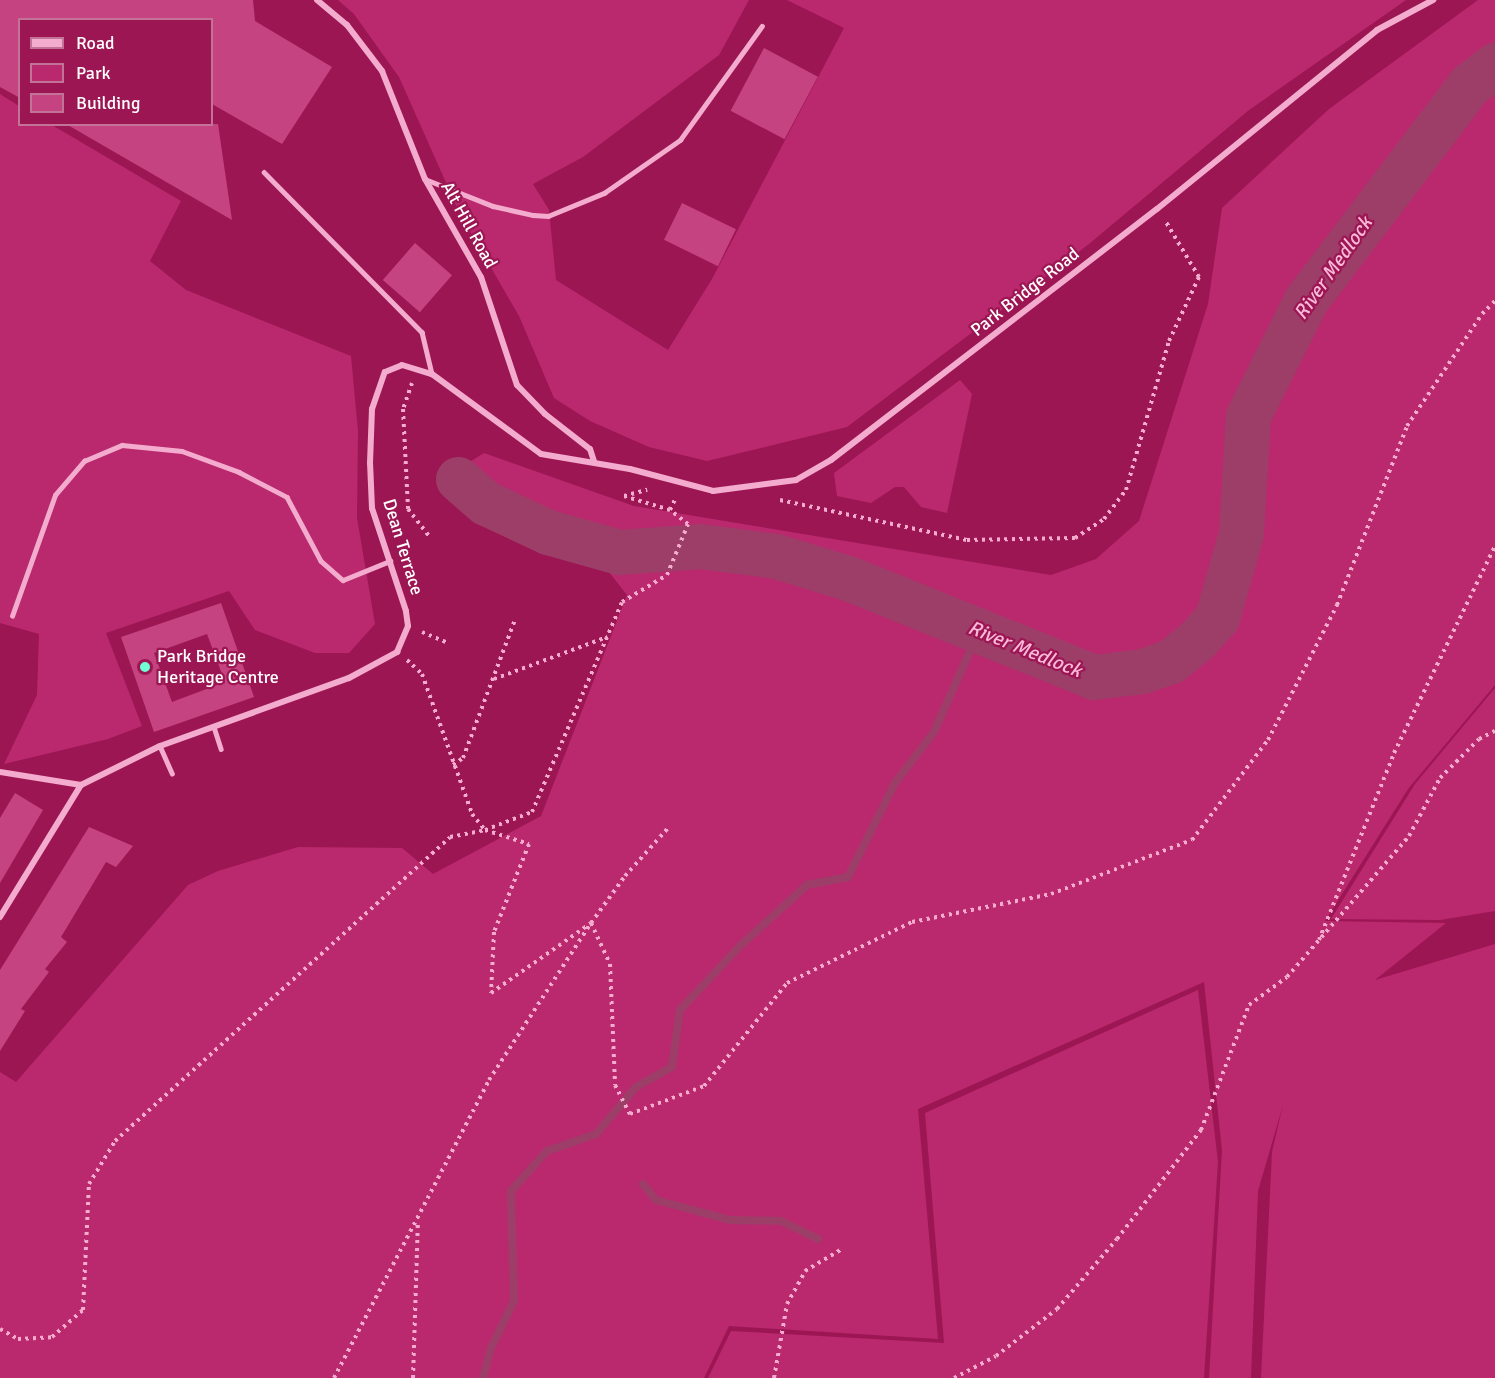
<!DOCTYPE html>
<style>
body{margin:0}
#map{position:relative;width:1495px;height:1378px;overflow:hidden;background:#9d1654;font-family:Signika,sans-serif}
div>[style]{position:absolute}
.green>*{inset:0;background:#ba296e}
.stream>*{height:8px;margin:-4px;padding:0 4px;transform-origin:4px;border-radius:4px;background:#9d3e69}
.river>*{height:45px;margin:-22.5px;padding:0 22.5px;transform-origin:22.5px;border-radius:22.5px;background:#9d3e69}
.building>*{inset:0;background:#c54380;transform-origin:0 0}
.path>*{height:4px;margin-top:-2px;transform-origin:0;background:repeating-linear-gradient(90deg,#f3acce 0 3px,transparent 0 7.5px)}
.service>*{height:4.5px;margin:-2.25px;padding:0 2.25px;transform-origin:2.25px;border-radius:2.25px;background:#f3acce}
.minor>*{height:6px;margin:-3px;padding:0 3px;transform-origin:3px;border-radius:3px;background:#f3acce}
.dots>*{width:16px;height:16px;translate:-50% -50%;box-sizing:border-box;border:3px solid #9d1654;border-radius:50%}
span{translate:-50% -50%;white-space:nowrap;text-align:center;line-height:1.15;-webkit-text-stroke:4.5px #9d1654;paint-order:stroke}
.street-label{font-size:18px;color:#fff}
.poi-label{font-size:18px;color:#fff}
.left{translate:0 -50%;text-align:left}
.water-label{font-size:20px;color:#f9b9d8;font-style:italic}
.legend{position:absolute;left:18px;top:18px;width:195px;height:108px;box-sizing:border-box;background:#9d1654;border:2px solid #c47398;margin:0;padding:8px 10px;list-style:none;font-size:18px;color:#fff}
.legend li{display:flex;align-items:center;gap:12px;height:30px}
.legend b{width:30px;border:2px solid #c47398}
</style>
<div id="map">
<div class="green">
<i style="clip-path:polygon(338px 0,749px 0,719px 55px,583px 157px,533px 184px,549px 210px,556px 280px,668px 350px,712px 279px,844px 28px,787px 0,1406px 0,1249px 110px,1089px 244px,847px 427px,707px 461px,649px 447px,590px 421px,554px 398px,519px 316px,460px 214px,399px 77px,354px 14px)"></i>
<i style="clip-path:polygon(1478px 0,1495px 0,1495px 685px,1408px 789px,1325px 921px,1446px 923px,1375px 980px,1495px 944px,1495px 1378px,1261px 1378px,1272px 1152px,1283px 1105px,1258px 1191px,1251px 1378px,1209px 1378px,1222px 1150px,1204px 982px,918px 1109px,938px 1339px,729px 1326px,704px 1378px,0 1378px,0 1072px,16px 1082px,188px 885px,218px 871px,298px 847px,402px 848px,433px 874px,541px 816px,627px 595px,580px 535px,439px 481px,484px 453px,634px 506px,1051px 575px,1096px 559px,1139px 521px,1208px 304px,1222px 208px,1329px 109px)"></i>
<i style="clip-path:polygon(0 94px,19px 106px,20px 124px,52px 125px,181px 201px,150px 261px,186px 290px,351px 356px,358px 431px,357px 518px,375px 624px,349px 653px,315px 653px,255px 630px,229px 591px,106px 633px,142px 726px,108px 739px,4px 764px,37px 695px,39px 634px,0 623px)"></i>
<i style="clip-path:polygon(960px 380px,972px 394px,947px 513px,921px 507px,904px 487px,895px 487px,871px 503px,837px 496px,834px 473px)"></i>
<i style="clip-path:polygon(1495px 688px,1495px 911px,1440px 920px,1331px 919px,1415px 784px)"></i>
<i style="clip-path:polygon(1198px 990px,1218px 1162px,1204px 1378px,708px 1378px,731px 1331px,944px 1343px,925px 1113px)"></i>
</div>
<div class="stream">
<i style="left:643px;top:1184px;width:21px;rotate:51deg"></i>
<i style="left:656px;top:1200px;width:77px;rotate:15.1deg"></i>
<i style="left:730px;top:1220px;width:51px;rotate:1.1deg"></i>
<i style="left:781px;top:1221px;width:41px;rotate:25.9deg"></i>
<i style="left:483px;top:1378px;width:31px;rotate:-75deg"></i>
<i style="left:491px;top:1348px;width:52px;rotate:-63.9deg"></i>
<i style="left:514px;top:1301px;width:110px;rotate:-91.6deg"></i>
<i style="left:511px;top:1191px;width:54px;rotate:-48deg"></i>
<i style="left:547px;top:1151px;width:52px;rotate:-19.1deg"></i>
<i style="left:596px;top:1134px;width:62px;rotate:-49.6deg"></i>
<i style="left:636px;top:1087px;width:41px;rotate:-29.1deg"></i>
<i style="left:672px;top:1067px;width:58px;rotate:-82deg"></i>
<i style="left:680px;top:1010px;width:88px;rotate:-46.8deg"></i>
<i style="left:740px;top:946px;width:91px;rotate:-42.3deg"></i>
<i style="left:807px;top:885px;width:42px;rotate:-11deg"></i>
<i style="left:848px;top:877px;width:105px;rotate:-63.4deg"></i>
<i style="left:895px;top:783px;width:64px;rotate:-52.6deg"></i>
<i style="left:934px;top:732px;width:111px;rotate:-66deg"></i>
</div>
<div class="river">
<i style="left:458px;top:479px;width:37px;rotate:41deg"></i>
<i style="left:486px;top:503px;width:68px;rotate:25.1deg"></i>
<i style="left:548px;top:532px;width:74px;rotate:15.7deg"></i>
<i style="left:619px;top:552px;width:81px;rotate:-4.2deg"></i>
<i style="left:700px;top:546px;width:77px;rotate:7.5deg"></i>
<i style="left:776px;top:556px;width:75px;rotate:17deg"></i>
<i style="left:848px;top:578px;width:265px;rotate:21.9deg"></i>
<i style="left:1094px;top:677px;width:48px;rotate:-7.1deg"></i>
<i style="left:1142px;top:671px;width:31px;rotate:-19deg"></i>
<i style="left:1171px;top:661px;width:32px;rotate:-39deg"></i>
<i style="left:1196px;top:641px;width:31px;rotate:-48deg"></i>
<i style="left:1217px;top:618px;width:88px;rotate:-74.2deg"></i>
<i style="left:1241px;top:533px;width:117px;rotate:-86.6deg"></i>
<i style="left:1248px;top:416px;width:130px;rotate:-63.4deg"></i>
<i style="left:1306px;top:300px;width:270px;rotate:-52.8deg"></i>
<i style="left:1469px;top:85px;width:33px;rotate:-38deg"></i>
</div>
<div class="building">
<i style="clip-path:polygon(0 0,253px 0,255px 21px,332px 67px,282px 144px,212px 104px,212px 20px,20px 20px,20px 98px,0 87px)"></i>
<i style="left:764px;top:48px;width:61px;height:71px;rotate:28deg"></i>
<i style="clip-path:polygon(66px 124px,218px 124px,232px 220px)"></i>
<i style="left:682px;top:203px;width:60px;height:41px;rotate:26deg"></i>
<i style="left:415px;top:243px;width:49px;height:49px;rotate:41deg"></i>
<i style="clip-path:polygon(evenodd,221px 603px,254px 697px,154px 732px,121px 637px,221px 603px,207px 634px,225px 682px,172px 702px,154px 653px,207px 634px)"></i>
<i style="clip-path:polygon(15px 793px,43px 810px,0 883px,0 818px)"></i>
<i style="clip-path:polygon(89px 827px,133px 846px,116px 867px,106px 862px,61px 937px,67px 942px,45px 969px,49px 972px,21px 1009px,25px 1011px,0 1051px,0 970px)"></i>
</div>
<div class="path">
<i style="left:412px;top:383px;width:28px;rotate:109deg"></i>
<i style="left:403px;top:409px;width:100px;rotate:87.1deg"></i>
<i style="left:408px;top:509px;width:37px;rotate:52deg"></i>
<i style="left:780px;top:500px;width:191px;rotate:12.1deg"></i>
<i style="left:967px;top:540px;width:108px;rotate:-1.1deg"></i>
<i style="left:1075px;top:538px;width:35px;rotate:-33deg"></i>
<i style="left:1104px;top:519px;width:36px;rotate:-53deg"></i>
<i style="left:1126px;top:490px;width:155px;rotate:-73.9deg"></i>
<i style="left:1169px;top:341px;width:71px;rotate:-64.9deg"></i>
<i style="left:1199px;top:277px;width:64px;rotate:-121deg"></i>
<i style="left:670px;top:510px;width:14px;rotate:-65deg"></i>
<i style="left:422px;top:632px;width:28px;rotate:23deg"></i>
<i style="left:407px;top:660px;width:21px;rotate:43deg"></i>
<i style="left:422px;top:674px;width:149px;rotate:70.3deg"></i>
<i style="left:472px;top:814px;width:21px;rotate:51deg"></i>
<i style="left:485px;top:830px;width:46px;rotate:17.7deg"></i>
<i style="left:529px;top:844px;width:95px;rotate:111.7deg"></i>
<i style="left:494px;top:932px;width:61px;rotate:92.8deg"></i>
<i style="left:491px;top:993px;width:122px;rotate:-35deg"></i>
<i style="left:591px;top:923px;width:45px;rotate:65.1deg"></i>
<i style="left:610px;top:964px;width:121px;rotate:87.6deg"></i>
<i style="left:615px;top:1085px;width:33px;rotate:63deg"></i>
<i style="left:630px;top:1114px;width:79px;rotate:-20.7deg"></i>
<i style="left:704px;top:1086px;width:132px;rotate:-51.1deg"></i>
<i style="left:787px;top:983px;width:139px;rotate:-26deg"></i>
<i style="left:912px;top:922px;width:142px;rotate:-11.4deg"></i>
<i style="left:1051px;top:894px;width:151px;rotate:-21deg"></i>
<i style="left:1192px;top:840px;width:126px;rotate:-52.8deg"></i>
<i style="left:1268px;top:740px;width:152px;rotate:-62.9deg"></i>
<i style="left:1337px;top:605px;width:192px;rotate:-68.6deg"></i>
<i style="left:1407px;top:426px;width:135px;rotate:-56.2deg"></i>
<i style="left:1482px;top:314px;width:18px;rotate:-45deg"></i>
<i style="left:494px;top:679px;width:121px;rotate:-20.4deg"></i>
<i style="left:453px;top:765px;width:12px;rotate:-35deg"></i>
<i style="left:463px;top:758px;width:147px;rotate:-69.4deg"></i>
<i style="left:1319px;top:940px;width:201px;rotate:-68.1deg"></i>
<i style="left:1394px;top:753px;width:230px;rotate:-64deg"></i>
<i style="left:0;top:1329px;width:21px;rotate:29deg"></i>
<i style="left:18px;top:1339px;width:34px;rotate:-3deg"></i>
<i style="left:52px;top:1337px;width:41px;rotate:-41.1deg"></i>
<i style="left:83px;top:1310px;width:126px;rotate:-87.3deg"></i>
<i style="left:89px;top:1184px;width:50px;rotate:-58.8deg"></i>
<i style="left:115px;top:1141px;width:452px;rotate:-42.2deg"></i>
<i style="left:450px;top:837px;width:36px;rotate:-11deg"></i>
<i style="left:485px;top:830px;width:50px;rotate:-21deg"></i>
<i style="left:532px;top:812px;width:228px;rotate:-66.8deg"></i>
<i style="left:622px;top:602px;width:52px;rotate:-31deg"></i>
<i style="left:667px;top:575px;width:55px;rotate:-67.6deg"></i>
<i style="left:688px;top:524px;width:23px;rotate:-142deg"></i>
<i style="left:670px;top:510px;width:48px;rotate:-163.1deg"></i>
<i style="left:624px;top:496px;width:24px;rotate:-15deg"></i>
<i style="left:334px;top:1378px;width:336px;rotate:-62.5deg"></i>
<i style="left:489px;top:1080px;width:187px;rotate:-57deg"></i>
<i style="left:591px;top:923px;width:58px;rotate:-54.1deg"></i>
<i style="left:625px;top:876px;width:64px;rotate:-48.1deg"></i>
<i style="left:413px;top:1378px;width:155px;rotate:-88.2deg"></i>
<i style="left:774px;top:1378px;width:75px;rotate:-80deg"></i>
<i style="left:787px;top:1304px;width:38px;rotate:-61deg"></i>
<i style="left:805px;top:1271px;width:43px;rotate:-30.7deg"></i>
<i style="left:954px;top:1378px;width:47px;rotate:-27.6deg"></i>
<i style="left:996px;top:1356px;width:77px;rotate:-37.6deg"></i>
<i style="left:1057px;top:1309px;width:92px;rotate:-49.4deg"></i>
<i style="left:1117px;top:1239px;width:138px;rotate:-52.4deg"></i>
<i style="left:1201px;top:1130px;width:134px;rotate:-69deg"></i>
<i style="left:1249px;top:1005px;width:47px;rotate:-36.4deg"></i>
<i style="left:1287px;top:977px;width:186px;rotate:-49.1deg"></i>
<i style="left:1409px;top:836px;width:66px;rotate:-61.9deg"></i>
<i style="left:1440px;top:778px;width:55px;rotate:-45deg"></i>
<i style="left:1479px;top:739px;width:18px;rotate:-27deg"></i>
</div>
<div class="service">
<i style="left:264px;top:172px;width:225px;rotate:45.4deg"></i>
<i style="left:422px;top:332px;width:43px;rotate:76.6deg"></i>
<i style="left:425px;top:179px;width:73px;rotate:21.7deg"></i>
<i style="left:493px;top:206px;width:41px;rotate:12.7deg"></i>
<i style="left:533px;top:215px;width:15px;rotate:4deg"></i>
<i style="left:548px;top:216px;width:61px;rotate:-22.3deg"></i>
<i style="left:604px;top:193px;width:93px;rotate:-34.9deg"></i>
<i style="left:680px;top:140px;width:140px;rotate:-54.3deg"></i>
<i style="left:12px;top:616px;width:128px;rotate:-70.4deg"></i>
<i style="left:55px;top:495px;width:45px;rotate:-49.5deg"></i>
<i style="left:84px;top:461px;width:41px;rotate:-22.8deg"></i>
<i style="left:122px;top:445px;width:60px;rotate:5.7deg"></i>
<i style="left:182px;top:451px;width:61px;rotate:20.2deg"></i>
<i style="left:239px;top:472px;width:54px;rotate:27.5deg"></i>
<i style="left:287px;top:497px;width:72px;rotate:62deg"></i>
<i style="left:321px;top:561px;width:29px;rotate:41deg"></i>
<i style="left:343px;top:580px;width:51px;rotate:-22deg"></i>
<i style="left:214px;top:727px;width:23px;rotate:72deg"></i>
<i style="left:160px;top:746px;width:30px;rotate:66deg"></i>
</div>
<div class="minor">
<i style="left:317px;top:0;width:39px;rotate:40deg"></i>
<i style="left:347px;top:25px;width:58px;rotate:52.7deg"></i>
<i style="left:382px;top:71px;width:116px;rotate:68.3deg"></i>
<i style="left:425px;top:179px;width:113px;rotate:60.3deg"></i>
<i style="left:481px;top:277px;width:114px;rotate:71.6deg"></i>
<i style="left:517px;top:385px;width:40px;rotate:46deg"></i>
<i style="left:545px;top:414px;width:57px;rotate:37.9deg"></i>
<i style="left:590px;top:449px;width:13px;rotate:72deg"></i>
<i style="left:0;top:772px;width:82px;rotate:9.1deg"></i>
<i style="left:81px;top:785px;width:88px;rotate:-26.3deg"></i>
<i style="left:160px;top:746px;width:201px;rotate:-19.8deg"></i>
<i style="left:349px;top:678px;width:55px;rotate:-28.4deg"></i>
<i style="left:397px;top:652px;width:28px;rotate:-67deg"></i>
<i style="left:408px;top:626px;width:15px;rotate:-98deg"></i>
<i style="left:406px;top:611px;width:108px;rotate:-108.3deg"></i>
<i style="left:372px;top:508px;width:45px;rotate:-92.5deg"></i>
<i style="left:370px;top:463px;width:54px;rotate:-87.9deg"></i>
<i style="left:372px;top:409px;width:39px;rotate:-71deg"></i>
<i style="left:385px;top:372px;width:18px;rotate:-22deg"></i>
<i style="left:402px;top:365px;width:31px;rotate:17deg"></i>
<i style="left:432px;top:374px;width:135px;rotate:36.3deg"></i>
<i style="left:541px;top:454px;width:90px;rotate:9.6deg"></i>
<i style="left:630px;top:469px;width:86px;rotate:14.8deg"></i>
<i style="left:713px;top:491px;width:84px;rotate:-7.5deg"></i>
<i style="left:796px;top:480px;width:40px;rotate:-29.7deg"></i>
<i style="left:831px;top:460px;width:411px;rotate:-37.6deg"></i>
<i style="left:1157px;top:209px;width:284px;rotate:-39.1deg"></i>
<i style="left:1377px;top:30px;width:64px;rotate:-28.2deg"></i>
<i style="left:0;top:917px;width:155px;rotate:-58.5deg"></i>
</div>
<div class="dots">
<i style="left:145px;top:667px;background:#6effd2"></i>
</div>
<div class="street-label">
<span style="left:469px;top:225px;rotate:61deg">Alt Hill Road</span>
<span style="left:1025px;top:292px;rotate:-38deg">Park Bridge Road</span>
<span style="left:403px;top:547px;rotate:73deg">Dean Terrace</span>
</div>
<div class="poi-label">
<span class="left" style="left:157px;top:667px">Park Bridge<br>Heritage Centre</span>
</div>
<div class="water-label">
<span style="left:1333px;top:268px;rotate:-55deg">River Medlock</span>
<span style="left:1025px;top:649px;rotate:22deg">River Medlock</span>
</div>
<ul class="legend">
<li><b style="height:8px;background:#f3acce"></b>Road</li>
<li><b style="height:16px;background:#ba296e"></b>Park</li>
<li><b style="height:16px;background:#c54380"></b>Building</li>
</ul>
</div>
